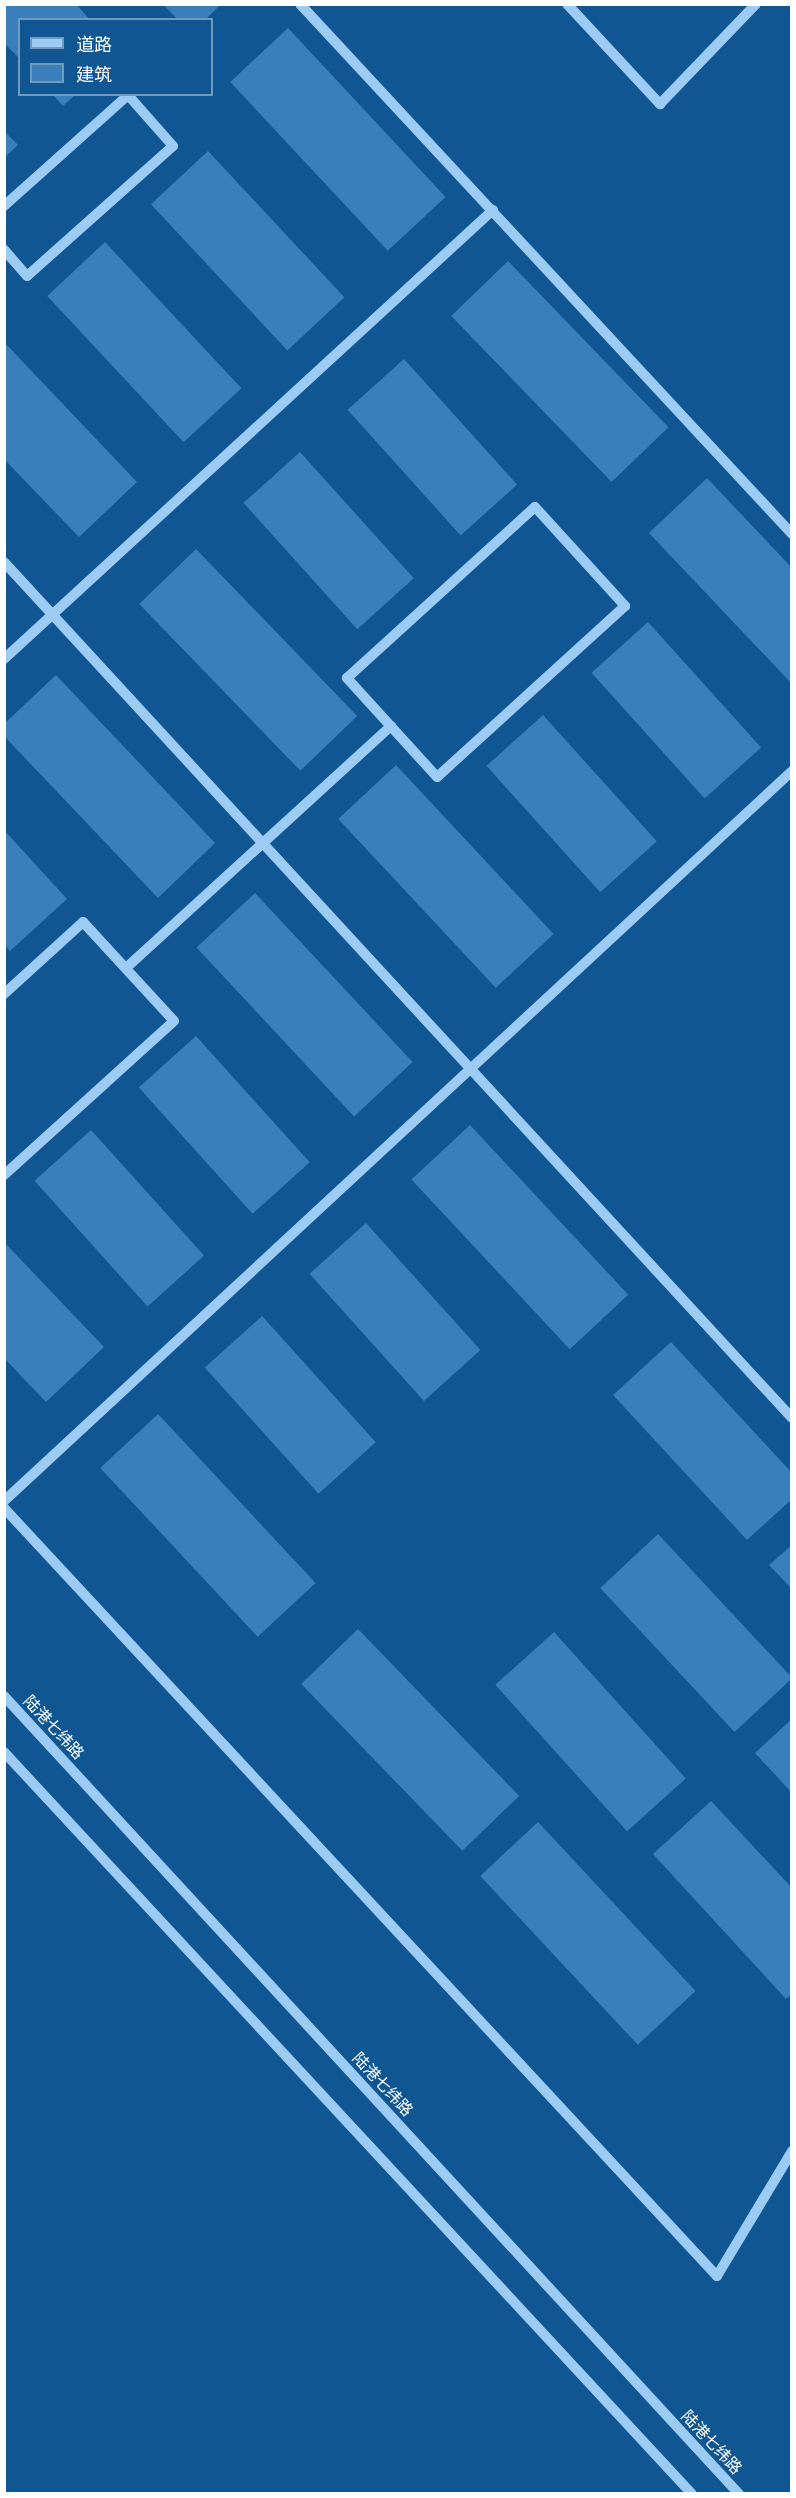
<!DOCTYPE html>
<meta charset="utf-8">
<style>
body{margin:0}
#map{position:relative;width:796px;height:2498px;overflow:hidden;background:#105693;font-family:Lato,"Noto Sans SC",sans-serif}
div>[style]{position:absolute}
.building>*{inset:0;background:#387fbc;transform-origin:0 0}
.minor>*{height:10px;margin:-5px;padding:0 5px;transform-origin:5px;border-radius:5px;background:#9cccf4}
span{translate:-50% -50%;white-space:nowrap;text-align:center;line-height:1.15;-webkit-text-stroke:5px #105693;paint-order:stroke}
.street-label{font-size:16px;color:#fff}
.frame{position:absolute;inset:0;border:6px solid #fff;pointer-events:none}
.legend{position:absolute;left:18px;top:18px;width:195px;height:78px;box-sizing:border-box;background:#105693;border:2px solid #709abe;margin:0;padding:8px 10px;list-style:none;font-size:18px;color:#fff}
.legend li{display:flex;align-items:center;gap:12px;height:30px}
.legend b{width:30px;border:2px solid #709abe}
</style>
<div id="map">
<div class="building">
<i style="clip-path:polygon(4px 4px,76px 4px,90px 20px,20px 20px,20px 59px,4px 43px)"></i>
<i style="clip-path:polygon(163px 4px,221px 4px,205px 20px,178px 20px)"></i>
<i style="left:288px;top:28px;width:231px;height:79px;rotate:47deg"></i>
<i style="clip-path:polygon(52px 94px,76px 94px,63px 106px)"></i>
<i style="clip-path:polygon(4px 131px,18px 145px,4px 158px)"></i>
<i style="left:208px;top:151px;width:200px;height:78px;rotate:47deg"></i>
<i style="left:105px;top:242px;width:200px;height:79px;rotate:47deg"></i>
<i style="left:508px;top:261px;width:231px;height:79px;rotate:46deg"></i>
<i style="clip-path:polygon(4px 342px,137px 482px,79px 537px,4px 459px)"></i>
<i style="left:404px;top:359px;width:169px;height:76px;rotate:48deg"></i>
<i style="left:300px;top:452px;width:170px;height:76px;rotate:48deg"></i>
<i style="clip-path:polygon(707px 478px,792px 568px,792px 684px,649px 533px)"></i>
<i style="left:196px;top:549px;width:232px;height:79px;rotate:46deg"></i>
<i style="left:648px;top:622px;width:169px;height:76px;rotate:48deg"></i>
<i style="clip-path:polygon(56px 675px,215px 843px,158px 898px,4px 736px,4px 724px)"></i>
<i style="left:543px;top:715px;width:170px;height:76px;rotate:48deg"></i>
<i style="left:396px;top:765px;width:231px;height:79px;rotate:47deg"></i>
<i style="clip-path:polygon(4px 830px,67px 899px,10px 951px,4px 944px)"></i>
<i style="left:255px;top:893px;width:231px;height:80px;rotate:47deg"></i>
<i style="left:196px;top:1036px;width:170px;height:77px;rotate:48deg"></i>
<i style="left:470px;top:1125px;width:232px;height:80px;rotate:47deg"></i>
<i style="left:91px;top:1130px;width:169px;height:76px;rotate:48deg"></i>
<i style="left:366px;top:1223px;width:171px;height:76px;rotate:48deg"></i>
<i style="clip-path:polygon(4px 1242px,104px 1347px,46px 1402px,4px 1358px)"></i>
<i style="left:262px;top:1316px;width:170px;height:77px;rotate:48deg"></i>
<i style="clip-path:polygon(671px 1342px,792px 1473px,792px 1499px,747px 1540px,613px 1395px)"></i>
<i style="left:158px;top:1414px;width:231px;height:79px;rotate:47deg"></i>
<i style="left:658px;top:1534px;width:197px;height:79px;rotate:47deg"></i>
<i style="clip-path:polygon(792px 1545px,792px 1589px,769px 1565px)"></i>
<i style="left:358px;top:1629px;width:232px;height:79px;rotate:46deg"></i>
<i style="left:554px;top:1632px;width:197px;height:79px;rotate:48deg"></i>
<i style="clip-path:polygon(792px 1719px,792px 1793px,755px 1753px)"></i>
<i style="clip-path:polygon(711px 1801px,792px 1888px,792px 1994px,786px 1999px,653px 1854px)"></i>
<i style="left:538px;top:1822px;width:231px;height:79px;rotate:47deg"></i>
</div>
<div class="minor">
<i style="left:300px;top:4px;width:723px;rotate:47.13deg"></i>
<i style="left:567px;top:4px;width:137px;rotate:47.1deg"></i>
<i style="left:660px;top:104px;width:139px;rotate:-46.2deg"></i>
<i style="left:4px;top:206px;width:166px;rotate:-41.8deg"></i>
<i style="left:128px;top:95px;width:68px;rotate:48.6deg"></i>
<i style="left:173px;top:146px;width:195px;rotate:138.3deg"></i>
<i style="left:27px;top:276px;width:35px;rotate:-131deg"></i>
<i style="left:535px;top:507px;width:134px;rotate:47.7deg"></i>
<i style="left:625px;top:606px;width:254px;rotate:137.7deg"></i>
<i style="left:437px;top:777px;width:134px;rotate:-132.3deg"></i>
<i style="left:347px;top:678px;width:254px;rotate:-42.3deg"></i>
<i style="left:4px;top:562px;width:1163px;rotate:47.37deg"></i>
<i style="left:4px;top:659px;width:664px;rotate:-42.56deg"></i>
<i style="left:126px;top:968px;width:359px;rotate:-42.4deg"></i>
<i style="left:4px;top:994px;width:107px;rotate:-42.3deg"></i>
<i style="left:83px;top:922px;width:134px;rotate:47.4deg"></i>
<i style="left:174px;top:1021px;width:229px;rotate:137.8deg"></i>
<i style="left:4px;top:1501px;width:1074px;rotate:-42.81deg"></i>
<i style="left:4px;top:1508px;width:1048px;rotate:47.13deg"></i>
<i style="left:717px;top:2276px;width:146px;rotate:-59deg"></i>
<i style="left:4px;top:1696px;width:1085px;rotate:47.35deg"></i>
<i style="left:4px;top:1752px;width:1012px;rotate:47.16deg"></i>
</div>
<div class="street-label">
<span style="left:54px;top:1727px;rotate:47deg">陆港七纬路</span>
<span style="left:383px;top:2084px;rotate:47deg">陆港七纬路</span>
<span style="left:712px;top:2442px;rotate:47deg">陆港七纬路</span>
</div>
<div class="frame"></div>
<ul class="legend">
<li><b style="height:8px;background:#9cccf4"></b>道路</li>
<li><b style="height:16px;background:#387fbc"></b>建筑</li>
</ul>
</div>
